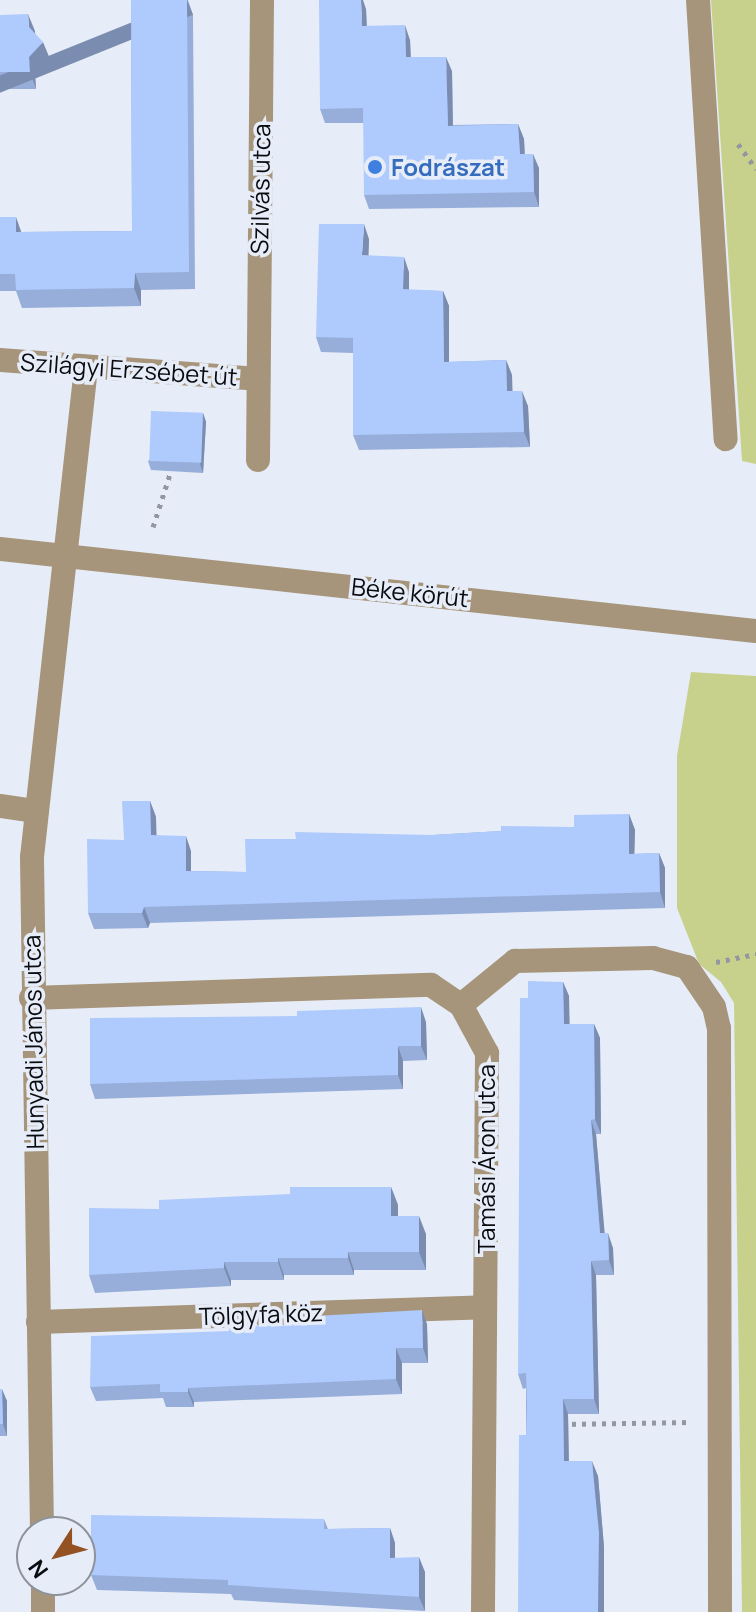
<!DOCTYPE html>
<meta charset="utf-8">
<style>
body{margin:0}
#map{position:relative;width:756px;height:1612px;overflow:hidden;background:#e7edf8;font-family:Manrope,sans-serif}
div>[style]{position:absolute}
.green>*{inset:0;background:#c8d18c}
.path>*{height:5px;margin-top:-2.5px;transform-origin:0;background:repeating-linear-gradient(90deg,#9397a0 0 4px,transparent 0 10px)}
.minor>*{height:24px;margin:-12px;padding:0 12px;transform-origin:12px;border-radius:12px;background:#a6957a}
.wall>*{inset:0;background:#96aed9}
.shaded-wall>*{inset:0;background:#7a8db0;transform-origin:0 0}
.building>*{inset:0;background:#afcafc;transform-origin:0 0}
.dots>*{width:22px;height:22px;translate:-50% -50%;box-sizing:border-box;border:4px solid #e7edf8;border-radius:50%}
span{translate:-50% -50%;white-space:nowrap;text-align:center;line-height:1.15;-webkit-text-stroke:7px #e7edf8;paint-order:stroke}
.shop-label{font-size:24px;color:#366cbe;font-weight:700}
.left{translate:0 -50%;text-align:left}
.street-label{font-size:24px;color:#090b0f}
.north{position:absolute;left:16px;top:1516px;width:80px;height:80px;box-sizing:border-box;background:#e7edf8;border:2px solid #8e939b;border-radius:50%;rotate:234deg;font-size:22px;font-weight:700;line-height:32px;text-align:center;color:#090b0f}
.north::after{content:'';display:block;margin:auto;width:28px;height:36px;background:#945121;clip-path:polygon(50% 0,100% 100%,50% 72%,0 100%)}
</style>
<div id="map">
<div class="green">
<i style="clip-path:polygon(711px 0,756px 0,756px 464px,742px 461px)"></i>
<i style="clip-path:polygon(691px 672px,756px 676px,756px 1612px,742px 1612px,734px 1003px,721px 982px,699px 964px,677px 908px,677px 756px)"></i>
</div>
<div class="path">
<i style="left:738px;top:144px;width:31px;rotate:54deg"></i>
<i style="left:153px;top:527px;width:59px;rotate:-72.2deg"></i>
<i style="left:716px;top:962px;width:41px;rotate:-11.3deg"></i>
<i style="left:562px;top:1424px;width:130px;rotate:-0.9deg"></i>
</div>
<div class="minor">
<i style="left:698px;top:0;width:440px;rotate:86.4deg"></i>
<i style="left:0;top:360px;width:259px;rotate:4.2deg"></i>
<i style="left:258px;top:460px;width:460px;rotate:-89.5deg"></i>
<i style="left:0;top:549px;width:760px;rotate:6.19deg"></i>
<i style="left:0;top:806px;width:36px;rotate:8deg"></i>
<i style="left:31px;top:998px;width:400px;rotate:-1.9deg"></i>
<i style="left:431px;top:985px;width:36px;rotate:34deg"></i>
<i style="left:461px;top:1005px;width:55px;rotate:61.6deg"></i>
<i style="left:487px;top:1053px;width:559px;rotate:90.41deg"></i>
<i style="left:461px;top:1005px;width:70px;rotate:-39.2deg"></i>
<i style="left:515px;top:961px;width:138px;rotate:-1.2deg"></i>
<i style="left:653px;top:958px;width:35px;rotate:15deg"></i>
<i style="left:687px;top:967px;width:48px;rotate:56deg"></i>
<i style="left:714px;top:1007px;width:22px;rotate:77deg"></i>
<i style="left:719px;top:1028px;width:584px;rotate:89.9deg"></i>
<i style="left:38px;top:1322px;width:447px;rotate:-1.9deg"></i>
<i style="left:42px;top:1532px;width:675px;rotate:-90.85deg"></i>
<i style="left:32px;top:857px;width:493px;rotate:-83.7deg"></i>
<i style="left:43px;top:1580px;width:32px;rotate:90deg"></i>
</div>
<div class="wall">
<i style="clip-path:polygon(131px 0,188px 0,193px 15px,195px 289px,141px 290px,141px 306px,22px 308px,16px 291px,0 291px,0 217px,21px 232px,132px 231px)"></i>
<i style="clip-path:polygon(366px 9px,367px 26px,410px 40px,411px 57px,452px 71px,453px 125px,518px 124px,524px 139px,525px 154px,539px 168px,539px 207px,369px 209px,364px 195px,364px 123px,325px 123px,320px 109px)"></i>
<i style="clip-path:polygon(0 15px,35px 33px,50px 59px,35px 74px,36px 89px,0 89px)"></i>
<i style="clip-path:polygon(369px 239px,368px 256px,409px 272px,409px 290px,443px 291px,449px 306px,449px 362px,506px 360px,512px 375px,512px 391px,528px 406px,530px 447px,359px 450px,353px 435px,353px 353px,321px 352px,316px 337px)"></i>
<i style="clip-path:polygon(203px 413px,206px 422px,203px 473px,151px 470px,148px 461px)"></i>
<i style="clip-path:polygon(150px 801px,156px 817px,156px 835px,191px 851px,191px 871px,246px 872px,296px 839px,432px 835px,574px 827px,629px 814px,635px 830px,634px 854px,659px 853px,665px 868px,665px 908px,150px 923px,148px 928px,94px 929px,88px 913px,124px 840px)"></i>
<i style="clip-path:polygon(563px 982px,569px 996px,569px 1024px,594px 1024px,600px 1038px,601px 1134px,596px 1134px,604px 1233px,613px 1248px,614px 1275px,596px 1275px,599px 1414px,568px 1414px,569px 1461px,598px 1476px,604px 1547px,526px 1435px,526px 1388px,523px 1389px,518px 1374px)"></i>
<i style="clip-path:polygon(426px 1022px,427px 1060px,403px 1061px,403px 1089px,95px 1099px,90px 1084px)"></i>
<i style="clip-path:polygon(391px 1187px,398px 1205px,398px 1216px,426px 1234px,426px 1270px,354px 1270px,354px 1275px,284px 1275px,284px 1280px,231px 1280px,231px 1286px,95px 1293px,89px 1275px,159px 1209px)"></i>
<i style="clip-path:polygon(427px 1324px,428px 1363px,402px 1363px,402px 1394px,194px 1402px,194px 1407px,166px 1407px,163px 1398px,96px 1401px,90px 1387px)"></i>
<i style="clip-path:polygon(0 1389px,7px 1401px,7px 1436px,0 1436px)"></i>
<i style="clip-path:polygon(324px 1519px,328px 1529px,390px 1528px,395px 1543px,395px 1558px,425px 1572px,425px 1611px,234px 1600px,231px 1594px,97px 1590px,91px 1575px)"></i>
</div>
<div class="shaded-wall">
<i style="left:187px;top:0;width:16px;height:272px;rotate:68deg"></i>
<i style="clip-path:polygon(361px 0,363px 0,366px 9px,367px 41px,362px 26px)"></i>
<i style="clip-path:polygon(28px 14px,35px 31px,35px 45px,29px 27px)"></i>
<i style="clip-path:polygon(405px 25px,410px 40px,411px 71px,406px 57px)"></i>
<i style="clip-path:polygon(43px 42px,50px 59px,35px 74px,36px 89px,30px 72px,29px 57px)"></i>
<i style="clip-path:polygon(446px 57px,452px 71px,453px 140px,448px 126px)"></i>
<i style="clip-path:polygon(518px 124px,524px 139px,525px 169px,520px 154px)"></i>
<i style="clip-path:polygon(533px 154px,539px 168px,539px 207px,534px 192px)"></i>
<i style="clip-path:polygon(16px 217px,22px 234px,16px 232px)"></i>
<i style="clip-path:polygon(364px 224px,369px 239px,368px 270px,362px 255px)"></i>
<i style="clip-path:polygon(404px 257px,409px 272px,409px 304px,403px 289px)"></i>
<i style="clip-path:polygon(135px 273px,141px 290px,141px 306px,134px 288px)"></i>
<i style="clip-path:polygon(443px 291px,449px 306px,449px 376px,444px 362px)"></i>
<i style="clip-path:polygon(506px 360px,512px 375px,513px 406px,507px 391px)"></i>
<i style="clip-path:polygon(522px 391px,528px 406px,530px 447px,524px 432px)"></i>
<i style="clip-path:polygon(203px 413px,206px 422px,203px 473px,200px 464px)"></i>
<i style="clip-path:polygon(150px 801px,156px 817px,157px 850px,151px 835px)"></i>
<i style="clip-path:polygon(629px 814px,635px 830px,634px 869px,629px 854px)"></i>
<i style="clip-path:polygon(186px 836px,191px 851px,191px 886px,186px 871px)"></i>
<i style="clip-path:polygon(659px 853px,665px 868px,665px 908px,660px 892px)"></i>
<i style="clip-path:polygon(144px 907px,150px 923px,148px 928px,142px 913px)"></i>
<i style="clip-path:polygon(563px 982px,569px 996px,570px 1039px,564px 1024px)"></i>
<i style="clip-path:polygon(421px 1007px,426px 1022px,427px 1060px,421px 1046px)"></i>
<i style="clip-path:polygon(594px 1024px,600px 1038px,601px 1134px,595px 1119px)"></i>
<i style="clip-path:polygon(398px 1046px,403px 1061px,403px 1089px,398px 1075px)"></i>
<i style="clip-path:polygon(591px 1120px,596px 1134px,606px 1248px,600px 1233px)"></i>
<i style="clip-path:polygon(391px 1187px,398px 1205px,398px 1234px,391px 1216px)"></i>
<i style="clip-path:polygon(419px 1216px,426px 1234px,426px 1270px,419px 1252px)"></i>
<i style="clip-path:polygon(608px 1233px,613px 1248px,614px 1275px,609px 1260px)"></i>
<i style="clip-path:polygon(348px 1252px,354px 1270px,354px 1275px,348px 1258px)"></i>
<i style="clip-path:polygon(278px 1258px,284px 1275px,284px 1280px,278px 1262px)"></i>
<i style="clip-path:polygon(591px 1261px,596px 1275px,599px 1414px,594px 1399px)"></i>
<i style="clip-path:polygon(224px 1262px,231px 1280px,231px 1286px,224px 1268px)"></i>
<i style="clip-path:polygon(422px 1310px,427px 1324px,428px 1363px,423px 1348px)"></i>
<i style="clip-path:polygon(396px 1348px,402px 1363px,402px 1394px,396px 1379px)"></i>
<i style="clip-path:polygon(188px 1388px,194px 1402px,194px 1407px,188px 1392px)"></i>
<i style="clip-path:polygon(2px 1389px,7px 1401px,7px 1436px,3px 1424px)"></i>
<i style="clip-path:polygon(563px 1399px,568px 1414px,569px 1476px,564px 1461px)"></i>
<i style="clip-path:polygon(592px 1461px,598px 1476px,604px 1547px,604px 1612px,598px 1612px)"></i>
<i style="clip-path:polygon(390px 1528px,395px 1543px,395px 1572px,390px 1558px)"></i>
<i style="clip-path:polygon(419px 1557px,425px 1572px,425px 1611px,419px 1597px)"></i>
</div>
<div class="building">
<i style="clip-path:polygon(131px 0,187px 0,189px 272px,135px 273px,134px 288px,16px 290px,15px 274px,0 274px,0 217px,16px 217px,16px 232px,132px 231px)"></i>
<i style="clip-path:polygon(319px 0,361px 0,362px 26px,405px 25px,406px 57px,446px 57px,448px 126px,518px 124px,520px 154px,533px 154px,534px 192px,364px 195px,363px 108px,320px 109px)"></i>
<i style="clip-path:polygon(28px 14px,29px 27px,43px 42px,29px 57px,30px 72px,0 72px,0 15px)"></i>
<i style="clip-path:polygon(319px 224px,364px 224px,362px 255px,404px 257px,403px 289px,443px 291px,444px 362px,506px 360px,507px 391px,522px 391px,524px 432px,353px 435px,353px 338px,316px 337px)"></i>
<i style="left:151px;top:411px;width:52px;height:50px;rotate:2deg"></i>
<i style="clip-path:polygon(122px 801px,150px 801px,151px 835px,186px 836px,186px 871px,246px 872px,245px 839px,296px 839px,295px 832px,432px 835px,501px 831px,501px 826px,574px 827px,574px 815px,629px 814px,629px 854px,659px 853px,660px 892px,144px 907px,142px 913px,88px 913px,87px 839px,124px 840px)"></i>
<i style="clip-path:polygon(528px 981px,563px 982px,564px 1024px,594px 1024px,595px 1119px,591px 1120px,600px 1233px,608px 1233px,609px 1260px,591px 1261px,594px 1399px,563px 1399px,564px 1461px,592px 1461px,599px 1533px,598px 1612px,518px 1612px,519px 1435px,526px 1435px,527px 1406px,526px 1373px,518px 1374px,520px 998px,528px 998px)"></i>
<i style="clip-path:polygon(421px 1007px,421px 1046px,398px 1046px,398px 1075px,90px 1084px,90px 1018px,297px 1016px,297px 1011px)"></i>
<i style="clip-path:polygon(290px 1187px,391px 1187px,391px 1216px,419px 1216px,419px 1252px,348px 1252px,348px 1258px,278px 1258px,278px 1262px,224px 1262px,224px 1268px,89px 1275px,89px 1208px,159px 1209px,159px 1200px,290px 1194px)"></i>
<i style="clip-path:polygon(422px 1310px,423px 1348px,396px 1348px,396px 1379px,188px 1388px,188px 1392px,160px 1392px,160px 1384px,90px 1387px,91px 1336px,229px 1331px,229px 1325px,298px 1325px,298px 1317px)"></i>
<i style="clip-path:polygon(0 1389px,2px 1389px,3px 1424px,0 1424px)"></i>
<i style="clip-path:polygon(91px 1515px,324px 1519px,324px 1529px,390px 1528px,390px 1558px,419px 1557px,419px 1597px,228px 1585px,228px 1580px,91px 1575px)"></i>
</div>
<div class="dots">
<i style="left:375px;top:167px;background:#3f7fe0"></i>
</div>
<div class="shop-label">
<span class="left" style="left:391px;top:167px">Fodrászat</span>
</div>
<div class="street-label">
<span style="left:260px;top:189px;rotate:-89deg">Szilvás utca</span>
<span style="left:129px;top:369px;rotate:4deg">Szilágyi Erzsébet út</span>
<span style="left:410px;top:592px;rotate:6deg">Béke körút</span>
<span style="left:33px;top:1042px;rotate:-91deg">Hunyadi János utca</span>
<span style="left:486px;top:1159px;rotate:-90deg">Tamási Áron utca</span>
<span style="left:261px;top:1314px;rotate:-2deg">Tölgyfa köz</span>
</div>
<div class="north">N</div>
</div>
